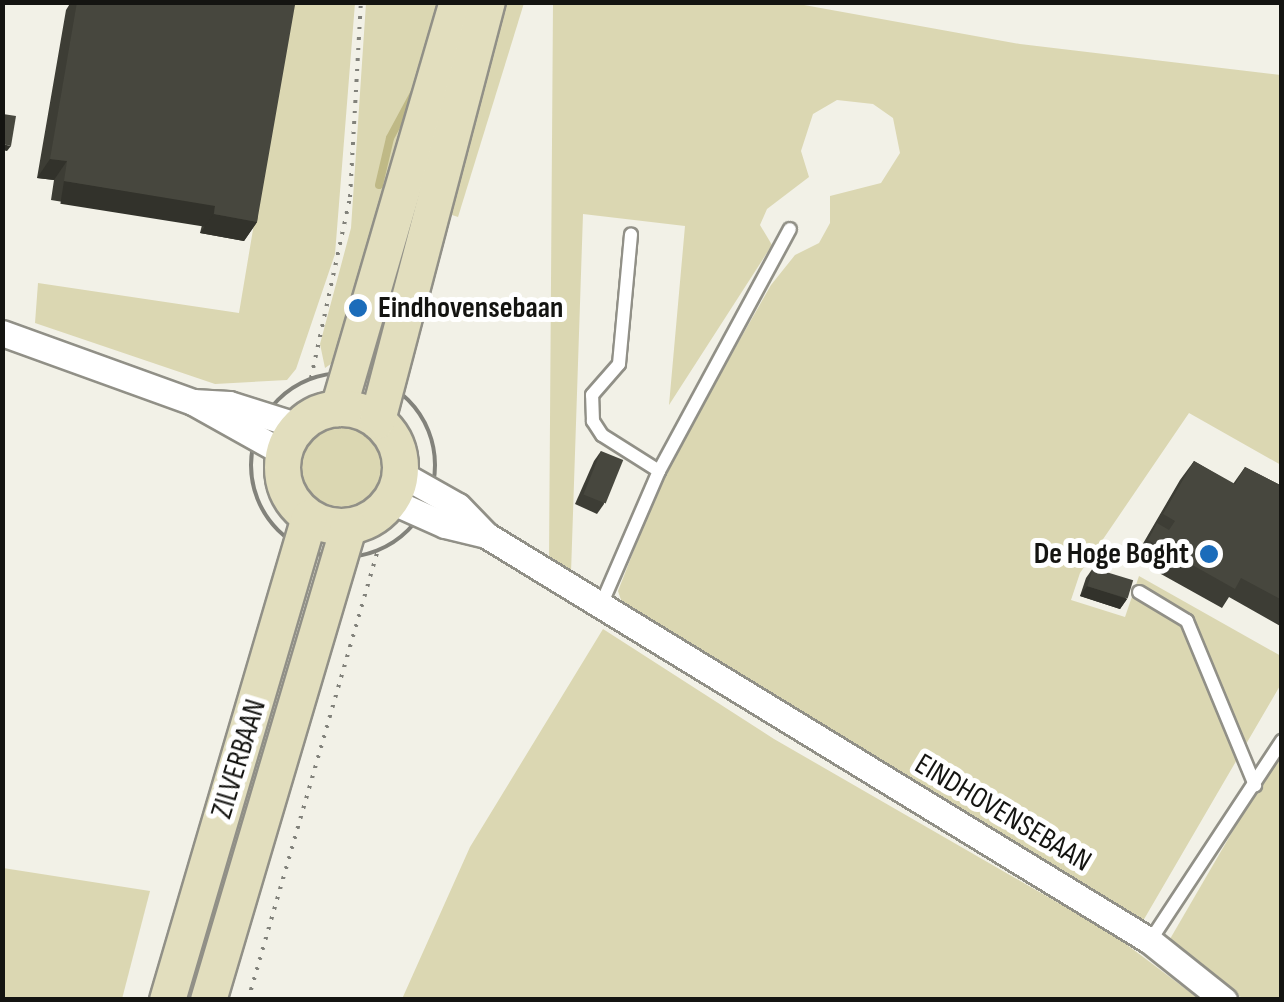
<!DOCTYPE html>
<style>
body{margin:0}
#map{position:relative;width:1284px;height:1002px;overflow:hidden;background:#f2f1e7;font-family:"Sofia Sans Condensed",sans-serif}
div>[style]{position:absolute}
.green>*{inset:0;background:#dbd7b2}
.round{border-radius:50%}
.stream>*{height:8px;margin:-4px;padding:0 4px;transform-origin:4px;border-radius:4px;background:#bfb986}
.path>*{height:4px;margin-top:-2px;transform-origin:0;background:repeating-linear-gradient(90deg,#82827b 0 2.5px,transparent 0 10.5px)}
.path>.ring{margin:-2px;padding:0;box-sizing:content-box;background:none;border:4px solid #82827b;border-radius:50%}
.roads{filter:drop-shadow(2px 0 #919087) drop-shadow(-2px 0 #919087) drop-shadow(0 2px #919087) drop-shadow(0 -2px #919087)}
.lane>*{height:12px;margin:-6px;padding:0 6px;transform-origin:6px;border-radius:6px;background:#fff}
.street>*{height:25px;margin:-12.5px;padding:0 12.5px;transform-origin:12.5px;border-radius:12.5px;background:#fff}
.secondary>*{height:35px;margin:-17.5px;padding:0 17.5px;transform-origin:17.5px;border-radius:17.5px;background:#e2debe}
.secondary>.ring{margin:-17.5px;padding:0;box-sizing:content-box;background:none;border:35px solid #e2debe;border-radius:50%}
.wall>*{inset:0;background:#3d3d35}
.shaded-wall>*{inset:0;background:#32322b;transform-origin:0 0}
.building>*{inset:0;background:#47473e;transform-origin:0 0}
.dots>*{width:28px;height:28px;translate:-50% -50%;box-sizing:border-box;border:5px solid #fff;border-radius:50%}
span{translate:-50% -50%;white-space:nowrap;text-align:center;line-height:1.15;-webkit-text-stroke:10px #fff;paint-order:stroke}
.poi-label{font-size:30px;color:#141411;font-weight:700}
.left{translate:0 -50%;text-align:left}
.right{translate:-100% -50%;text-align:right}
.street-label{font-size:30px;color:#141411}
.frame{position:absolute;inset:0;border:5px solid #141411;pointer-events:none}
</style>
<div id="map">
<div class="green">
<i style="clip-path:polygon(291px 3px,355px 3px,335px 254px,296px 369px,287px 380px,215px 384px,35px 323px,38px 283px,239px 313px)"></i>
<i style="clip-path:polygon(366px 3px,450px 3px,338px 359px,325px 368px,320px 344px,351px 228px)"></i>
<i style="clip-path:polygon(493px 3px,524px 3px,458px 217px,449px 214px)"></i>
<i style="clip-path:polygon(553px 3px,793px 3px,1020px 44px,1281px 75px,1281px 465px,1189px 413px,1080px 573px,1071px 600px,1125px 617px,1139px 576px,1281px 656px,1281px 684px,1143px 921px,755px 691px,622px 603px,618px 591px,664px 473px,771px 285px,795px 255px,819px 243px,830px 223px,830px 196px,881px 183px,900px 153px,893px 118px,873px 104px,837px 100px,813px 114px,801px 151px,809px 177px,767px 209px,760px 225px,772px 245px,669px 405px,685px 226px,583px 214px,571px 573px,549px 560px)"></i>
<i class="round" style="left:300px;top:421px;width:86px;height:86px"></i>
<i style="clip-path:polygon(603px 629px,774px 739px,1114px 935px,1199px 999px,402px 999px,470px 847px)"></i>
<i style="clip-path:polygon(1281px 748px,1281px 999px,1243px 999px,1170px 939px)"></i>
<i style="clip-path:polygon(3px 868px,150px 891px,122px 999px,3px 999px)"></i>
</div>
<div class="stream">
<i style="left:379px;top:185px;width:48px;rotate:-76.8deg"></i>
<i style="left:390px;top:138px;width:51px;rotate:-61.9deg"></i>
</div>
<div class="path">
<i class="ring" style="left:251px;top:373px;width:180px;height:180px"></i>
<i style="left:311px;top:378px;width:185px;rotate:-77.8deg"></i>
<i style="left:350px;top:197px;width:195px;rotate:-86.8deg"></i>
<i style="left:248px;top:1000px;width:466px;rotate:-73.9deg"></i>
</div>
<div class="roads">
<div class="lane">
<i style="left:659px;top:471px;width:275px;rotate:-61.6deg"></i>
<i style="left:1139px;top:592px;width:56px;rotate:31.1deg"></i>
<i style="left:1187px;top:621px;width:178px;rotate:67.5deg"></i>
<i style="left:601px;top:605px;width:146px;rotate:-66.6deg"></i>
<i style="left:659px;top:471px;width:67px;rotate:-147.7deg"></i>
<i style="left:602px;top:435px;width:17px;rotate:-123deg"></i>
<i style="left:593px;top:421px;width:26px;rotate:-92deg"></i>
<i style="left:592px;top:395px;width:41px;rotate:-48.9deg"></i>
<i style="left:619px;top:364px;width:130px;rotate:-84.7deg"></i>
<i style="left:1150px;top:941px;width:240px;rotate:-56.6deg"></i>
</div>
<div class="street">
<i style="left:2px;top:333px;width:203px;rotate:19.9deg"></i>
<i style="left:193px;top:402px;width:36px;rotate:3deg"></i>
<i style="left:229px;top:404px;width:73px;rotate:17.4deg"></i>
<i style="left:193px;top:402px;width:104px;rotate:29.3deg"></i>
<i style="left:401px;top:474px;width:65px;rotate:29.3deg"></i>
<i style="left:458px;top:506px;width:40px;rotate:46deg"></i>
<i style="left:486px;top:535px;width:778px;rotate:31.44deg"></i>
<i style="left:1150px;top:941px;width:95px;rotate:38.6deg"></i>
<i style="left:391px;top:501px;width:59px;rotate:24deg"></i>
<i style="left:445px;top:525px;width:42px;rotate:13.7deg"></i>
</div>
<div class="secondary">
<i style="left:338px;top:408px;width:423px;rotate:-73.7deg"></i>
<i class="ring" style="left:282px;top:408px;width:83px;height:83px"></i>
<i style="left:377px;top:420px;width:432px;rotate:-75.3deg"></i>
<i style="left:167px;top:1000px;width:503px;rotate:-73.62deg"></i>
<i style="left:208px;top:1000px;width:494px;rotate:-73.5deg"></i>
</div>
</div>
<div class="wall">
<i style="clip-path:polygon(71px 2px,278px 2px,257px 222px,244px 241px,200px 233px,202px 225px,51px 200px,54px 180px,37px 178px,66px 10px)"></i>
<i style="clip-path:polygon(601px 451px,604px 504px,597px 514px,575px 504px,594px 461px)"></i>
<i style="clip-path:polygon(1194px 461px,1233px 484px,1245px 467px,1282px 486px,1282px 627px,1229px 597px,1222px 608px,1134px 559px,1180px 480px)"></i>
<i style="clip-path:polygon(1093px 568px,1127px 599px,1120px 609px,1080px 596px,1086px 578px)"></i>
</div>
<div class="shaded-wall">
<i style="clip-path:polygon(2px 144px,11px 146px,7px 151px,2px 150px)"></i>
<i style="clip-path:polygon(50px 159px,67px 161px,54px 180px,37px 178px)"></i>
<i style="left:64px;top:181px;width:153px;height:23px;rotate:9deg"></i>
<i style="clip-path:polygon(214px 214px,257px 222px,244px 241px,200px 233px)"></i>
<i style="clip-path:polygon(1087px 586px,1127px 599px,1120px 609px,1080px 596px)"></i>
</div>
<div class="building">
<i style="clip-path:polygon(77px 2px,278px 2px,295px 5px,257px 222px,214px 214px,215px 206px,64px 181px,67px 161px,50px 159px)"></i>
<i style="clip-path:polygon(3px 114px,16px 116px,11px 146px,2px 144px)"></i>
<i style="left:601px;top:451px;width:24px;height:47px;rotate:22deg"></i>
<i style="clip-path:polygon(1194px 461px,1235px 484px,1245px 467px,1282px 486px,1282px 600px,1241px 578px,1235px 589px,1148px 540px,1157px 523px,1169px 530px,1175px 521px,1163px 514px)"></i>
<i style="left:1093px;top:568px;width:42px;height:19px;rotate:17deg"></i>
</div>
<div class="dots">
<i style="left:358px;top:308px;background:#1b6cba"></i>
<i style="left:1209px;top:554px;background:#1b6cba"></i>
</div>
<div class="poi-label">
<span class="left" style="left:378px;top:308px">Eindhovensebaan</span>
<span class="right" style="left:1189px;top:554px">De Hoge Boght</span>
</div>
<div class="street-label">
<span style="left:239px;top:759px;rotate:-73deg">ZILVERBAAN</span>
<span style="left:1003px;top:813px;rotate:31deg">EINDHOVENSEBAAN</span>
</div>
<div class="frame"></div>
</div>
